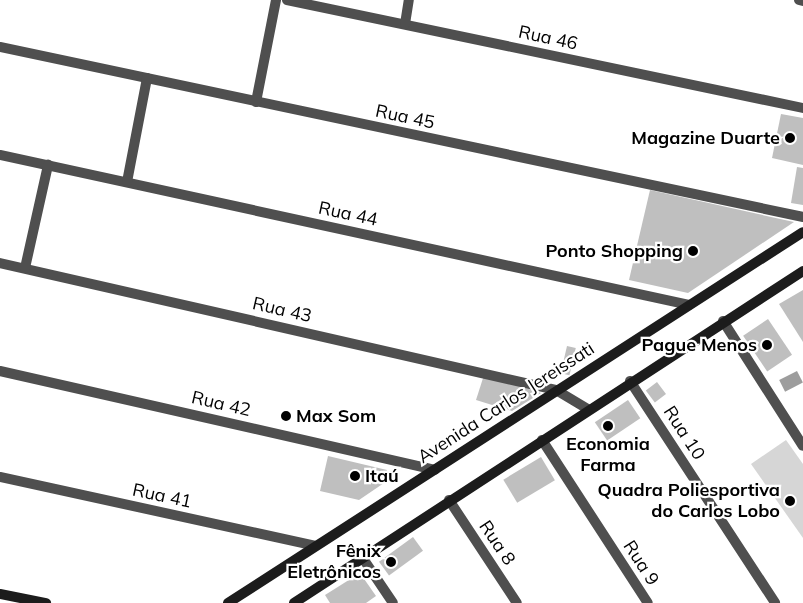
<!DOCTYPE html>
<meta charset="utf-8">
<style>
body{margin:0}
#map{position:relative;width:803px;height:603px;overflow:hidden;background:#fff;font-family:Mulish,sans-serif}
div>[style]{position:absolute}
.green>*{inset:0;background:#d6d6d6}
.water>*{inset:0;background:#9d9d9d;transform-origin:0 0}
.building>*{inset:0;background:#bfbfbf;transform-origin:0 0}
.street>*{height:10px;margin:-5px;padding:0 5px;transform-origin:5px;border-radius:5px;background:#4f4f4f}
.secondary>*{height:10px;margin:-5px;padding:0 5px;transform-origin:5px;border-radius:5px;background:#1c1c1c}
.dots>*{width:14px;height:14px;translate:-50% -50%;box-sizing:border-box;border:2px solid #fff;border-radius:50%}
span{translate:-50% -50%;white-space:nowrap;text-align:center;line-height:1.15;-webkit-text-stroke:4.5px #fff;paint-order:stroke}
.street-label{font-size:18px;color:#000}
.poi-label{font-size:18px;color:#000;font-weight:700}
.right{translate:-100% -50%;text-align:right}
.left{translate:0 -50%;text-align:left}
</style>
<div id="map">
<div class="green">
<i style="clip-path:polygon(786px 440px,803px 464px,803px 538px,751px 464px)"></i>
</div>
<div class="water">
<i style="left:797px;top:371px;width:13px;height:20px;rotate:63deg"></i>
</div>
<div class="building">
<i style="clip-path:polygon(781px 114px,803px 118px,803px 165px,772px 158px)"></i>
<i style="clip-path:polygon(797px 167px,803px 168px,803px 205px,791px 203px)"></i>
<i style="clip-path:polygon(650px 190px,794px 222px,688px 293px,629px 280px)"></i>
<i style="clip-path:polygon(803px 290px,803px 342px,779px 304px)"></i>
<i style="left:768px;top:319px;width:43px;height:30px;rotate:56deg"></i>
<i style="left:567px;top:346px;width:9px;height:28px;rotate:13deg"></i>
<i style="clip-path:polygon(484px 375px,541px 393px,512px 411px,476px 400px)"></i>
<i style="left:657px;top:382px;width:15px;height:14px;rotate:53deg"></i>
<i style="left:628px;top:400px;width:22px;height:40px;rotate:56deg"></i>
<i style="clip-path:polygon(328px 456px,387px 470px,384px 483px,359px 500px,320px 491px)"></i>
<i style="left:541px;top:457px;width:27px;height:44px;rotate:59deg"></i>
<i style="left:413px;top:537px;width:17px;height:42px;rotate:54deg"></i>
<i style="clip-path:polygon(360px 573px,376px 596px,366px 603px,330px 603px,325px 595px)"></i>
</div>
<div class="street">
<i style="left:287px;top:0;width:527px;rotate:11.82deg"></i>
<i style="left:799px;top:0;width:4px;rotate:14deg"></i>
<i style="left:405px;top:24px;width:24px;rotate:-81deg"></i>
<i style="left:0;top:47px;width:821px;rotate:11.95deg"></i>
<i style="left:256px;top:102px;width:104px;rotate:-78.9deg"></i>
<i style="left:0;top:155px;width:705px;rotate:12.28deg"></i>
<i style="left:127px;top:182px;width:106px;rotate:-79.1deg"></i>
<i style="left:0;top:263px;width:570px;rotate:12.87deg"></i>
<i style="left:556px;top:390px;width:37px;rotate:31deg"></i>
<i style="left:25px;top:268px;width:106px;rotate:-77.4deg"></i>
<i style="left:723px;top:321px;width:148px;rotate:57.4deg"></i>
<i style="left:0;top:371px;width:446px;rotate:12.8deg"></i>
<i style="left:630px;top:381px;width:265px;rotate:56.8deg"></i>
<i style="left:542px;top:440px;width:194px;rotate:57deg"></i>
<i style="left:0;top:477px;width:323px;rotate:12.3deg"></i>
<i style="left:449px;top:500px;width:123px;rotate:56.6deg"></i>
<i style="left:362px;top:557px;width:55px;rotate:56deg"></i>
</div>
<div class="secondary">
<i style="left:0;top:594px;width:47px;rotate:11.1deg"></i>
<i style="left:228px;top:603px;width:684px;rotate:-32.83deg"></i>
<i style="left:294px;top:603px;width:608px;rotate:-33.11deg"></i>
</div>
<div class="dots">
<i style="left:790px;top:138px;background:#000"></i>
<i style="left:693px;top:251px;background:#000"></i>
<i style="left:767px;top:345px;background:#000"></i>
<i style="left:286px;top:416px;background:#000"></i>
<i style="left:608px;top:426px;background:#000"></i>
<i style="left:355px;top:476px;background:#000"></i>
<i style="left:790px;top:501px;background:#000"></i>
<i style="left:391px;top:562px;background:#000"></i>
</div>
<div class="street-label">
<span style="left:548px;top:38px;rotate:12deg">Rua 46</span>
<span style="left:405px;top:117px;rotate:12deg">Rua 45</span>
<span style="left:348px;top:214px;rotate:12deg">Rua 44</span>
<span style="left:282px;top:310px;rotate:13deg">Rua 43</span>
<span style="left:506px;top:403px;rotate:-33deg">Avenida Carlos Jereissati</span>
<span style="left:221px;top:404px;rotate:13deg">Rua 42</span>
<span style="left:684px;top:433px;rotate:57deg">Rua 10</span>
<span style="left:162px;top:496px;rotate:12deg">Rua 41</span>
<span style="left:497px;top:543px;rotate:56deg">Rua 8</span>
<span style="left:641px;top:563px;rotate:57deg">Rua 9</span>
</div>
<div class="poi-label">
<span class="right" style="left:780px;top:138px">Magazine Duarte</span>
<span class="right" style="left:683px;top:251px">Ponto Shopping</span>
<span class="right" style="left:757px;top:345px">Pague Menos</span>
<span class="left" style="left:296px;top:416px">Max Som</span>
<span style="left:608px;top:455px">Economia<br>Farma</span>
<span class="left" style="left:365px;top:476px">Itaú</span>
<span class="right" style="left:780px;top:501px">Quadra Poliesportiva<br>do Carlos Lobo</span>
<span class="right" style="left:381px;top:562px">Fênix<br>Eletrônicos</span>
</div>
</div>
